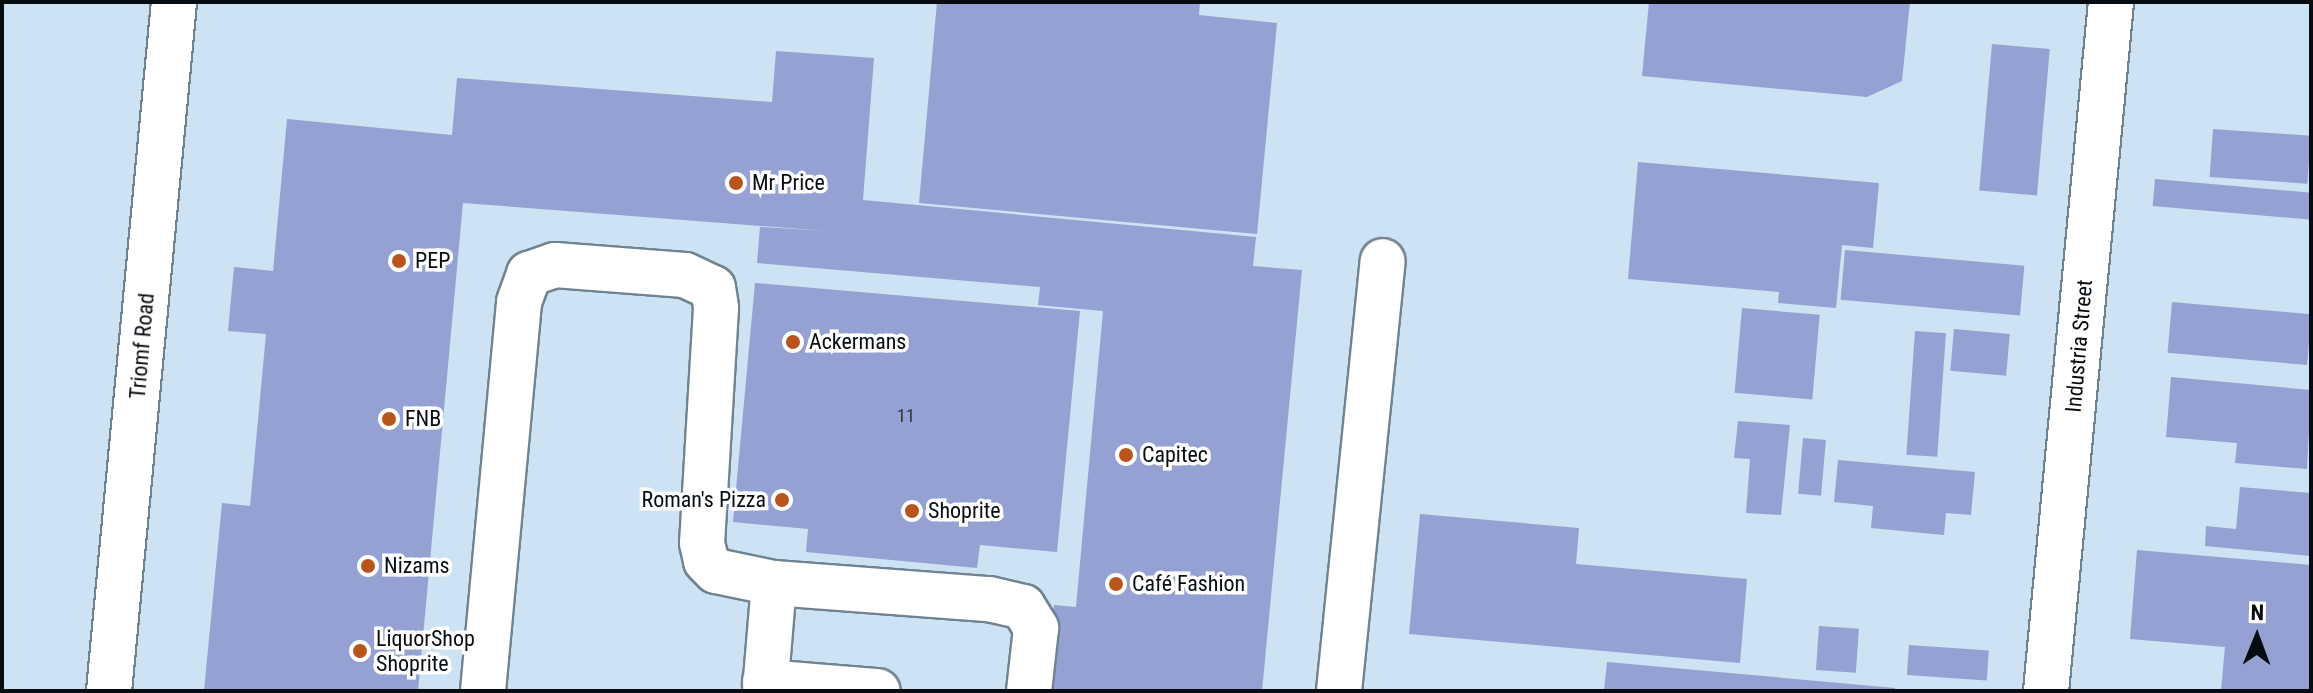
<!DOCTYPE html>
<meta charset="utf-8">
<style>
body{margin:0}
#map{position:relative;width:2313px;height:693px;overflow:hidden;background:#cde2f2;font-family:"Roboto Condensed",sans-serif}
div>[style]{position:absolute}
.building>*{inset:0;background:#95a1d2;transform-origin:0 0}
.roads{filter:drop-shadow(2px 0 #708391) drop-shadow(-2px 0 #708391) drop-shadow(0 2px #708391) drop-shadow(0 -2px #708391)}
.minor>*{height:44px;margin:-22px;padding:0 22px;transform-origin:22px;border-radius:22px;background:#fff}
.dots>*{width:22px;height:22px;translate:-50% -50%;box-sizing:border-box;border:4px solid #fff;border-radius:50%}
span{translate:-50% -50%;white-space:nowrap;text-align:center;line-height:1.15;-webkit-text-stroke:7px #fff;paint-order:stroke}
.number-label{font-size:18px;color:#2a3141}
.number-label span{-webkit-text-stroke-width:0}
.poi-label{font-size:22px;color:#060c11}
.left{translate:0 -50%;text-align:left}
.right{translate:-100% -50%;text-align:right}
.street-label{font-size:22px;color:#060c11}
.frame{position:absolute;inset:0;border:4px solid #060c11;pointer-events:none}
.north{position:absolute;left:2217px;top:597px;width:80px;height:80px;-webkit-text-stroke:6px #fff;paint-order:stroke;rotate:1deg;font-size:22px;font-weight:700;line-height:32px;text-align:center;color:#060c11}
.north::after{content:'';display:block;margin:auto;width:28px;height:36px;background:#060c11;clip-path:polygon(50% 0,100% 100%,50% 72%,0 100%)}
</style>
<div id="map">
<div class="building">
<i style="clip-path:polygon(937px 2px,1200px 2px,1199px 15px,1277px 23px,1257px 234px,919px 203px)"></i>
<i style="clip-path:polygon(1649px 2px,1910px 2px,1902px 81px,1867px 97px,1642px 76px)"></i>
<i style="left:1992px;top:44px;width:58px;height:147px;rotate:5deg"></i>
<i style="clip-path:polygon(776px 51px,874px 58px,863px 200px,1256px 237px,1253px 266px,1302px 270px,1262px 691px,1046px 691px,1054px 605px,1076px 607px,1103px 311px,1038px 305px,1040px 287px,757px 263px,760px 227px,827px 231px,463px 203px,418px 691px,204px 691px,222px 503px,250px 506px,266px 334px,228px 331px,234px 267px,273px 271px,287px 119px,452px 135px,457px 78px,772px 102px)"></i>
<i style="left:2213px;top:129px;width:98px;height:48px;rotate:4deg"></i>
<i style="clip-path:polygon(1638px 162px,1879px 183px,1873px 248px,1842px 245px,1836px 308px,1778px 303px,1779px 292px,1628px 279px)"></i>
<i style="left:2155px;top:179px;width:157px;height:27px;rotate:5deg"></i>
<i style="left:1845px;top:250px;width:180px;height:50px;rotate:5deg"></i>
<i style="clip-path:polygon(755px 283px,1080px 311px,1057px 552px,980px 545px,977px 568px,806px 552px,808px 529px,733px 522px)"></i>
<i style="left:2172px;top:302px;width:140px;height:51px;rotate:5deg"></i>
<i style="left:1742px;top:308px;width:78px;height:85px;rotate:5deg"></i>
<i style="left:1954px;top:329px;width:56px;height:42px;rotate:5deg"></i>
<i style="left:1915px;top:331px;width:31px;height:124px;rotate:4deg"></i>
<i style="clip-path:polygon(2171px 377px,2311px 390px,2307px 469px,2235px 463px,2237px 443px,2166px 437px)"></i>
<i style="clip-path:polygon(1738px 421px,1790px 425px,1781px 515px,1746px 513px,1750px 459px,1734px 458px)"></i>
<i style="left:1803px;top:438px;width:23px;height:56px;rotate:5deg"></i>
<i style="clip-path:polygon(1838px 460px,1975px 472px,1971px 515px,1946px 513px,1944px 535px,1871px 528px,1873px 506px,1834px 502px)"></i>
<i style="clip-path:polygon(2240px 487px,2311px 493px,2311px 556px,2205px 546px,2206px 526px,2236px 529px)"></i>
<i style="clip-path:polygon(1420px 514px,1579px 528px,1576px 564px,1747px 579px,1740px 663px,1409px 634px)"></i>
<i style="clip-path:polygon(2137px 550px,2311px 565px,2310px 691px,2221px 691px,2225px 647px,2130px 639px)"></i>
<i style="left:1819px;top:626px;width:40px;height:44px;rotate:4deg"></i>
<i style="left:1909px;top:645px;width:80px;height:30px;rotate:4deg"></i>
<i style="clip-path:polygon(1607px 662px,1895px 688px,1895px 691px,1604px 691px)"></i>
</div>
<div class="roads">
<div class="minor">
<i style="left:765px;top:682px;width:113px;rotate:4.6deg"></i>
<i style="left:109px;top:691px;width:692px;rotate:-84.61deg"></i>
<i style="left:483px;top:691px;width:391px;rotate:-84.7deg"></i>
<i style="left:519px;top:302px;width:30px;rotate:-70deg"></i>
<i style="left:529px;top:274px;width:28px;rotate:-19deg"></i>
<i style="left:555px;top:265px;width:130px;rotate:4.4deg"></i>
<i style="left:685px;top:275px;width:31px;rotate:25deg"></i>
<i style="left:713px;top:288px;width:20px;rotate:81deg"></i>
<i style="left:716px;top:308px;width:235px;rotate:93.4deg"></i>
<i style="left:702px;top:543px;width:18px;rotate:77deg"></i>
<i style="left:706px;top:561px;width:14px;rotate:45deg"></i>
<i style="left:716px;top:571px;width:59px;rotate:11.7deg"></i>
<i style="left:774px;top:583px;width:216px;rotate:4.3deg"></i>
<i style="left:989px;top:599px;width:35px;rotate:13deg"></i>
<i style="left:1023px;top:607px;width:25px;rotate:58deg"></i>
<i style="left:1036px;top:628px;width:63px;rotate:96.3deg"></i>
<i style="left:765px;top:691px;width:108px;rotate:-85.2deg"></i>
<i style="left:1339px;top:691px;width:432px;rotate:-84.2deg"></i>
<i style="left:2046px;top:691px;width:692px;rotate:-84.61deg"></i>
</div>
</div>
<div class="dots">
<i style="left:736px;top:183px;background:#b8551d"></i>
<i style="left:399px;top:261px;background:#b8551d"></i>
<i style="left:793px;top:342px;background:#b8551d"></i>
<i style="left:389px;top:419px;background:#b8551d"></i>
<i style="left:1126px;top:455px;background:#b8551d"></i>
<i style="left:782px;top:500px;background:#b8551d"></i>
<i style="left:912px;top:511px;background:#b8551d"></i>
<i style="left:368px;top:566px;background:#b8551d"></i>
<i style="left:1116px;top:584px;background:#b8551d"></i>
<i style="left:360px;top:651px;background:#b8551d"></i>
</div>
<div class="number-label">
<span style="left:906px;top:416px">11</span>
</div>
<div class="poi-label">
<span class="left" style="left:752px;top:183px">Mr Price</span>
<span class="left" style="left:415px;top:261px">PEP</span>
<span class="left" style="left:809px;top:342px">Ackermans</span>
<span class="left" style="left:405px;top:419px">FNB</span>
<span class="left" style="left:1142px;top:455px">Capitec</span>
<span class="right" style="left:766px;top:500px">Roman's Pizza</span>
<span class="left" style="left:928px;top:511px">Shoprite</span>
<span class="left" style="left:384px;top:566px">Nizams</span>
<span class="left" style="left:1132px;top:584px">Café Fashion</span>
<span class="left" style="left:376px;top:651px">LiquorShop<br>Shoprite</span>
</div>
<div class="street-label">
<span style="left:142px;top:346px;rotate:-85deg">Triomf Road</span>
<span style="left:2079px;top:346px;rotate:-85deg">Industria Street</span>
</div>
<div class="frame"></div>
<div class="north">N</div>
</div>
